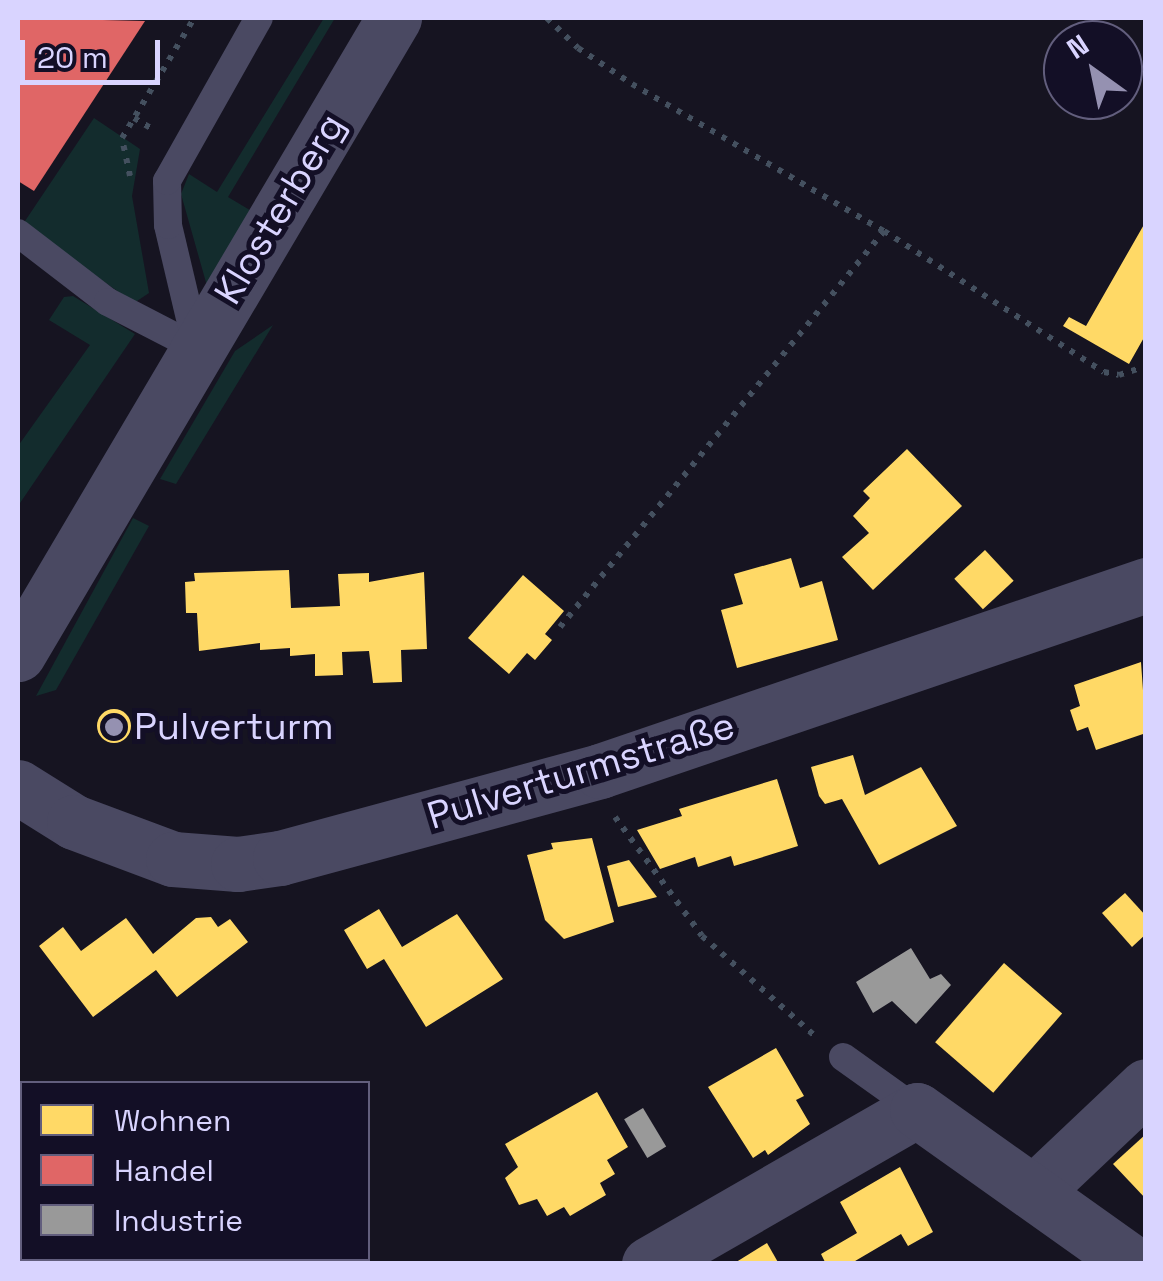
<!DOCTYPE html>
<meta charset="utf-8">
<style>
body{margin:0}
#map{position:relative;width:1163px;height:1281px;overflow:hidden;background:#161421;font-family:"Space Grotesk",sans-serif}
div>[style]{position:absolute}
.green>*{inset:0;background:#132c2d}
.homes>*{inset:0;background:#ffd966;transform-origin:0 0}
.round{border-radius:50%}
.shops>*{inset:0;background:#e06666}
.industry>*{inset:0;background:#999;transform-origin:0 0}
.path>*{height:6px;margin-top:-3px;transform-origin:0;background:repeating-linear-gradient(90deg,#44505f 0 5px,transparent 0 13px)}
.service>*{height:28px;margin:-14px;padding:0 14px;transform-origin:14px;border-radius:14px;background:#4a4962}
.minor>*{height:55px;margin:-27.5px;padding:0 27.5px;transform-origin:27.5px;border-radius:27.5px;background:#4a4962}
.dots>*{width:28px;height:28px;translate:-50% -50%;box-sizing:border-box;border:5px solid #130f26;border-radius:50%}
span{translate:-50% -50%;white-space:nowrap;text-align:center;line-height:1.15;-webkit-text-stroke:10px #130f26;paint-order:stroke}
.street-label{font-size:38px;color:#d9d4ff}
.poi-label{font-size:38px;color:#d9d4ff}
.left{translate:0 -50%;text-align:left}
.frame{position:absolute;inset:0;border:20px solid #d9d4ff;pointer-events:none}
.legend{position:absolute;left:20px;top:1081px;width:350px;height:180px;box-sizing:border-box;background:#130f26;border:2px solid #625e7d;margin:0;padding:12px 18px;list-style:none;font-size:30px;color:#d9d4ff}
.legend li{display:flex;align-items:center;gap:20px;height:50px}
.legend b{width:50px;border:2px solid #625e7d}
.north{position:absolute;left:1043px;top:20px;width:100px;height:100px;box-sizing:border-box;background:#130f26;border:2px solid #625e7d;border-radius:50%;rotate:327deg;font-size:28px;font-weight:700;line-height:40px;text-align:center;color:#d9d4ff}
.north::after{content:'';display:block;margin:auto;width:35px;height:45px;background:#9591b1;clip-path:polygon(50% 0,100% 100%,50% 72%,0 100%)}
.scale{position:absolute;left:20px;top:40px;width:140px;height:45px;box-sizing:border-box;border:5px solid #d9d4ff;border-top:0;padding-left:12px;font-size:30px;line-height:35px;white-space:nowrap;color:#d9d4ff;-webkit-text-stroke:8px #130f26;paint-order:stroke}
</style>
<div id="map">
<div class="green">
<i style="clip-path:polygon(324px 18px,335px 18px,228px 197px,258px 215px,209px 293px,181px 194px,189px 174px,217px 192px)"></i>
<i style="clip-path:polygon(94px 118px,140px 149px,132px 196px,149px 293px,134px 303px,23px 224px)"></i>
<i style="clip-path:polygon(73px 296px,135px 334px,18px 506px,18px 446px,90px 345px,49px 320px,64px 297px)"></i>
<i style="clip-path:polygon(273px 325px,176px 484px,160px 479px,235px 351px)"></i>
<i style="clip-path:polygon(133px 518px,149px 526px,56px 690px,36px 696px)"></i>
</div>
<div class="homes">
<i style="clip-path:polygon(1146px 221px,1146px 334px,1129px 364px,1063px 326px,1069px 317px,1086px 326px)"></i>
<i style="clip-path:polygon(907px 449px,962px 506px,873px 590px,842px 557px,869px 533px,853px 516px,870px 498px,863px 491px)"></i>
<i style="left:985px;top:550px;width:42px;height:42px;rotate:47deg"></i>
<i style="clip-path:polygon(791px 558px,800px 588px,822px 581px,838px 640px,737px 668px,721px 610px,743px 604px,734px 574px)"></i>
<i style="clip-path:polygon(289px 570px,291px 608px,340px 606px,338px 574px,369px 573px,369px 582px,424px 572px,427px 649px,401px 650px,402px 682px,373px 683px,369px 651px,342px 652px,343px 675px,315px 676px,315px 654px,290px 656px,290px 648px,260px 650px,260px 643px,199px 651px,197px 613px,186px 613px,185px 582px,195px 581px,194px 573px)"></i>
<i style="clip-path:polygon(523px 575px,564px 611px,545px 634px,552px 640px,535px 660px,527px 653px,509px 674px,468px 638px)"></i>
<i style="clip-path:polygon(1141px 662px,1146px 733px,1096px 750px,1088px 727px,1077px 731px,1070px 710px,1080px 706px,1074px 685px)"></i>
<i class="round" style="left:97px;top:709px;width:34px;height:34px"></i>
<i style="clip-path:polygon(853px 755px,865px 795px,921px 767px,957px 826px,879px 865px,842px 799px,825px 804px,819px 796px,811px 767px)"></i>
<i style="clip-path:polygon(777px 779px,798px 846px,734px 866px,731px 856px,698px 867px,695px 857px,660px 869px,637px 830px,682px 816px,679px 809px)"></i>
<i style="clip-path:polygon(592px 838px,614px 922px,564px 939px,545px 920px,527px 855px,553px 849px,551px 843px)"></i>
<i style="clip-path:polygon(629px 860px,657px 897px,618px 907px,607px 866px)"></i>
<i style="clip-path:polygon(1125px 893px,1146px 916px,1146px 934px,1132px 947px,1102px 913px)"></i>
<i style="clip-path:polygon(379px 909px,402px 947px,457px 914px,503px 979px,426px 1027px,384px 959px,367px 969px,344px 930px)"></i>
<i style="clip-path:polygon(211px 917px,218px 927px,230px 919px,248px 942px,177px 997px,156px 970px,93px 1017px,39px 946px,63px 927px,81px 951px,126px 918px,153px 954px,196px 918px)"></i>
<i style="left:1004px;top:963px;width:77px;height:105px;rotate:41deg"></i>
<i style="clip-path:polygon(776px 1048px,804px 1096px,796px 1100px,810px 1124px,768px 1155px,765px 1150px,753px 1158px,708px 1087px)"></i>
<i style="clip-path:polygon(597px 1092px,628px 1147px,607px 1160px,615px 1174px,600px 1183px,606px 1195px,570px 1216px,564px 1207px,547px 1216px,537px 1199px,519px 1205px,505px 1178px,518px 1167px,505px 1144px)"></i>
<i style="clip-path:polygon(1146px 1134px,1146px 1199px,1113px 1164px)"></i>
<i style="clip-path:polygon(900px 1167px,933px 1232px,908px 1246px,901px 1234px,850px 1264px,826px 1264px,821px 1254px,857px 1233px,840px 1202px)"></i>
<i style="clip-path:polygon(767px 1243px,779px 1264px,733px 1264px)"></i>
</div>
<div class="shops">
<i style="clip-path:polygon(18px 18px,145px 21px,34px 191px,18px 181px)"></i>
</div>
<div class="industry">
<i style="clip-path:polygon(911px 948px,930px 979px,941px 974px,951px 985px,916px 1024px,892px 1001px,873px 1013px,856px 982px)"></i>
<i style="left:643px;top:1108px;width:45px;height:22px;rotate:59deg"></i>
</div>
<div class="path">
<i style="left:547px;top:18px;width:43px;rotate:44.1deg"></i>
<i style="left:578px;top:48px;width:65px;rotate:33.7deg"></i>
<i style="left:632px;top:84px;width:292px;rotate:30.3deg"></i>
<i style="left:884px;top:231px;width:261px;rotate:32.7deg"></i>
<i style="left:1104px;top:372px;width:15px;rotate:11deg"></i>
<i style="left:1119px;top:375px;width:28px;rotate:-18deg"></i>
<i style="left:134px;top:118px;width:23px;rotate:31deg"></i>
<i style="left:130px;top:176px;width:39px;rotate:-102deg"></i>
<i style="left:122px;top:138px;width:140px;rotate:-59deg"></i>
<i style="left:560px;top:627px;width:512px;rotate:-50.71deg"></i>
<i style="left:615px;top:817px;width:147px;rotate:53.8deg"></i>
<i style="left:702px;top:936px;width:149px;rotate:41.5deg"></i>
</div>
<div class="service">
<i style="left:18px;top:233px;width:113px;rotate:37.5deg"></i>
<i style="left:108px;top:302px;width:100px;rotate:27.3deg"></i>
<i style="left:197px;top:348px;width:126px;rotate:-103.3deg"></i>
<i style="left:168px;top:225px;width:44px;rotate:-91.3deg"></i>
<i style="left:167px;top:181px;width:187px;rotate:-60.6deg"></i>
<i style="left:843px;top:1057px;width:91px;rotate:35.6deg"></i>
</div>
<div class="minor">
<i style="left:18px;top:654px;width:739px;rotate:-59.41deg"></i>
<i style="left:18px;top:787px;width:66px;rotate:32deg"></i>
<i style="left:74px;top:822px;width:106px;rotate:20.5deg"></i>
<i style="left:173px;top:859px;width:65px;rotate:4.4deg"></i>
<i style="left:238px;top:864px;width:42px;rotate:-8.1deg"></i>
<i style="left:280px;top:858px;width:332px;rotate:-15.2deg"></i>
<i style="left:600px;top:771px;width:577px;rotate:-18.81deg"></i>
<i style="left:1034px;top:1192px;width:154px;rotate:-43.4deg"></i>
<i style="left:133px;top:1264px;width:11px;rotate:-34deg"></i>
<i style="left:649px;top:1264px;width:309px;rotate:-29.9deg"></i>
<i style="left:917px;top:1110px;width:266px;rotate:35.4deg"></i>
</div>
<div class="dots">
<i style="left:114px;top:727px;background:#9591b1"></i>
</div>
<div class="street-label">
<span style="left:280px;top:209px;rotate:-59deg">Klosterberg</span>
<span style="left:581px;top:771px;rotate:-17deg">Pulverturmstraße</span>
</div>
<div class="poi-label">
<span class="left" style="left:134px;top:727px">Pulverturm</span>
</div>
<div class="frame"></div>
<ul class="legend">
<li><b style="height:28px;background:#ffd966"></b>Wohnen</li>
<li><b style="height:28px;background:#e06666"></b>Handel</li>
<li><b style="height:28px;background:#999"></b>Industrie</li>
</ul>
<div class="north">N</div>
<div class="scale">20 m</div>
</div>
